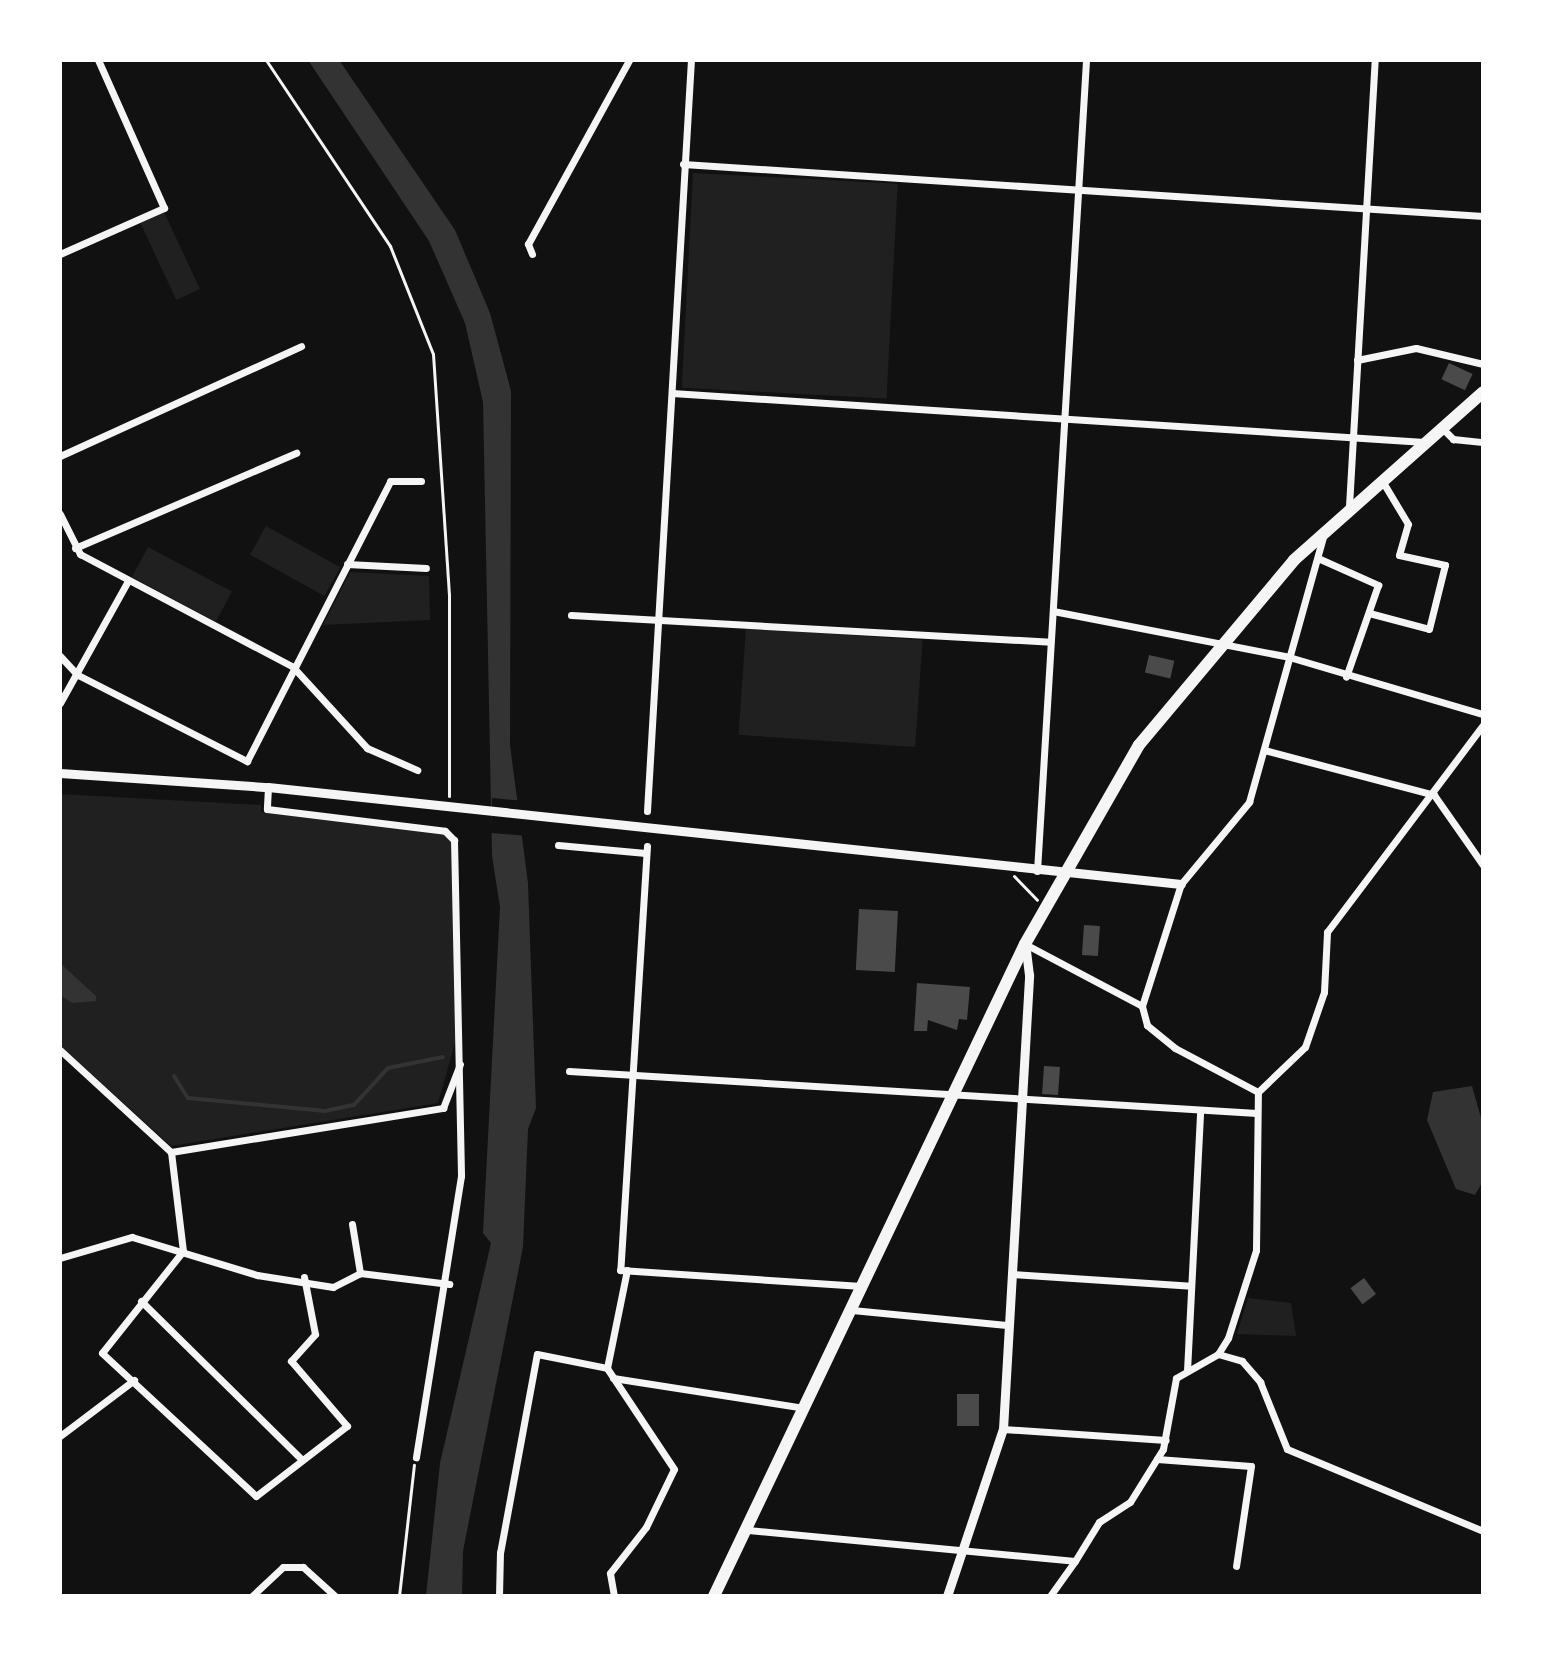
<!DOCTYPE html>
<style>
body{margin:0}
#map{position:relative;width:1543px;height:1656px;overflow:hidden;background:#111;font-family:Manrope,sans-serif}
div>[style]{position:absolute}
.green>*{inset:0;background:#202020;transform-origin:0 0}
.water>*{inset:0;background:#333}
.pier>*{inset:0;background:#111}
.stream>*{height:4px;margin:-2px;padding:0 2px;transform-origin:2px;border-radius:2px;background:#333}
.building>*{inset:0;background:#4a4a4a;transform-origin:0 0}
.path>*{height:3px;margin:-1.5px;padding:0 1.5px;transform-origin:1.5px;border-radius:1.5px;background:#f5f5f5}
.minor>*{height:7px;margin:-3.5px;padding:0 3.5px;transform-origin:3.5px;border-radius:3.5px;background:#f5f5f5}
.tertiary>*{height:9px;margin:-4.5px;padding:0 4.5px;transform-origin:4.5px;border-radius:4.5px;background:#f5f5f5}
.primary>*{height:12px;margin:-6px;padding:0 6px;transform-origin:6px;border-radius:6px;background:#f5f5f5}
span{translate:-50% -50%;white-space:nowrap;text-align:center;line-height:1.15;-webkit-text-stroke:6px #fff;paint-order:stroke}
.frame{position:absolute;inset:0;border:62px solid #fff;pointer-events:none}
</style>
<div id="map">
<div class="green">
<i style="left:693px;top:173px;width:205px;height:215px;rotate:3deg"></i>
<i style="left:164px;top:212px;width:85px;height:26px;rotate:65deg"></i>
<i style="left:266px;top:526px;width:85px;height:33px;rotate:29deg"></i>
<i style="left:148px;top:547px;width:95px;height:34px;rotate:28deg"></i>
<i style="clip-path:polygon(350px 572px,429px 576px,430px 620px,323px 625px)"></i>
<i style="left:746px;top:628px;width:177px;height:107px;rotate:4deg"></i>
<i style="clip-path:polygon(60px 794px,261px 805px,261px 812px,443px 834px,451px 842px,455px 1043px,438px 1103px,171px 1146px,60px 1045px)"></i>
<i style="clip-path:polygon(1248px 1298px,1291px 1303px,1296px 1336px,1237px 1334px)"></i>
</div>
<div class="water">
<i style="clip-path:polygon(308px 60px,339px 60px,455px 230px,490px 313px,511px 391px,510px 745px,528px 883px,536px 1108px,528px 1129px,523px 1247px,463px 1551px,462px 1596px,426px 1596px,440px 1463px,491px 1243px,483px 1233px,500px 907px,492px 856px,483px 402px,465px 323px,429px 241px)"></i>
<i style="clip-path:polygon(60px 963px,96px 996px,96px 1001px,72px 1003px,60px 995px)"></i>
<i style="clip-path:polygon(1472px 1086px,1483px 1125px,1483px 1181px,1475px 1195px,1456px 1189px,1427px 1120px,1433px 1092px)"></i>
</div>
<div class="pier">
<i style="clip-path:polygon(492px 798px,525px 801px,529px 836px,491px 833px)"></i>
</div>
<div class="stream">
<i style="left:174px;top:1076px;width:26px;rotate:58deg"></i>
<i style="left:188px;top:1098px;width:138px;rotate:5.4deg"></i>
<i style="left:325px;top:1111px;width:30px;rotate:-12deg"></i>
<i style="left:354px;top:1105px;width:50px;rotate:-47.4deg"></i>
<i style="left:388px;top:1068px;width:56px;rotate:-11.3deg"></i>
</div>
<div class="building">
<i style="left:1449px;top:363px;width:26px;height:18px;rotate:25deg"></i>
<i style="left:1149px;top:655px;width:26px;height:18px;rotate:13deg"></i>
<i style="left:859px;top:909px;width:39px;height:61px;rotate:3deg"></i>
<i style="left:1084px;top:925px;width:16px;height:30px;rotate:4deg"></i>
<i style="clip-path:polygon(917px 983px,970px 987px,967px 1020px,959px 1019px,957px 1030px,928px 1020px,927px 1031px,914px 1031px)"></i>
<i style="left:1044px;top:1066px;width:16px;height:28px;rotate:4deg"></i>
<i style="left:1364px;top:1278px;width:20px;height:17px;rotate:53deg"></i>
<i style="left:957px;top:1394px;width:22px;height:32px"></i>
</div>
<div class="path">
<i style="left:266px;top:60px;width:224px;rotate:56.3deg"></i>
<i style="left:390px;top:246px;width:116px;rotate:68.3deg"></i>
<i style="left:433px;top:354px;width:241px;rotate:86.2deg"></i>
<i style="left:449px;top:594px;width:202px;rotate:90deg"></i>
<i style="left:1014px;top:876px;width:33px;rotate:46deg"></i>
<i style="left:399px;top:1596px;width:132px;rotate:-83.5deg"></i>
</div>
<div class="minor">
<i style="left:683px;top:164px;width:802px;rotate:3.72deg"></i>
<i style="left:60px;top:254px;width:114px;rotate:-23.9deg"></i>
<i style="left:164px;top:208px;width:162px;rotate:-114deg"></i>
<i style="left:532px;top:254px;width:11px;rotate:-112deg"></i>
<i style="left:528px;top:244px;width:210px;rotate:-61.2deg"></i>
<i style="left:1357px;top:360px;width:60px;rotate:-11.5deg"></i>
<i style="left:1416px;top:348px;width:69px;rotate:13.4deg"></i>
<i style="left:672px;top:393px;width:754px;rotate:3.73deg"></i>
<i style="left:1442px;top:428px;width:16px;rotate:45deg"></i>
<i style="left:1453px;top:439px;width:30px;rotate:6deg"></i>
<i style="left:60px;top:456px;width:265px;rotate:-24.5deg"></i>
<i style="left:1349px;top:506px;width:447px;rotate:-86.7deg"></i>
<i style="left:60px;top:514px;width:45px;rotate:63.4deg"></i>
<i style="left:80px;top:554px;width:241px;rotate:27.9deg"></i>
<i style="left:293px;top:667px;width:110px;rotate:47.6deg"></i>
<i style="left:367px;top:748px;width:55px;rotate:23.7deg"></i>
<i style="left:75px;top:548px;width:241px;rotate:-23.3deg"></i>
<i style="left:1320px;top:559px;width:64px;rotate:24.1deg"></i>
<i style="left:1378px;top:585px;width:97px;rotate:109.2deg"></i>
<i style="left:347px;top:564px;width:79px;rotate:2.9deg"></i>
<i style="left:1053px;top:611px;width:240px;rotate:11deg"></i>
<i style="left:1289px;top:657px;width:202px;rotate:16.4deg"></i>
<i style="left:1369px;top:613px;width:62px;rotate:14.9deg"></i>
<i style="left:1429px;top:629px;width:66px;rotate:-76deg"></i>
<i style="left:1445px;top:565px;width:47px;rotate:-167.7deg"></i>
<i style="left:1399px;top:555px;width:32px;rotate:-74deg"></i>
<i style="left:1408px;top:524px;width:52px;rotate:-121deg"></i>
<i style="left:571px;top:615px;width:480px;rotate:3.2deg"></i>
<i style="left:60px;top:656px;width:26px;rotate:47deg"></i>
<i style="left:78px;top:675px;width:190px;rotate:27deg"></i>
<i style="left:247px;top:761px;width:314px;rotate:-62.9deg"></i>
<i style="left:390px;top:481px;width:31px"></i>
<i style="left:60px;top:703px;width:140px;rotate:-60.9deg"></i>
<i style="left:1264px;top:750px;width:176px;rotate:14.8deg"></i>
<i style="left:1434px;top:795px;width:85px;rotate:55deg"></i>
<i style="left:268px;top:787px;width:22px;rotate:93deg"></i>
<i style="left:267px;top:809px;width:179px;rotate:7deg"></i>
<i style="left:445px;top:831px;width:13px;rotate:45deg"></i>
<i style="left:454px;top:840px;width:336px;rotate:88.8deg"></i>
<i style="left:461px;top:1176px;width:285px;rotate:99.1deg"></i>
<i style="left:647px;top:811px;width:752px;rotate:-86.65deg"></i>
<i style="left:558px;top:845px;width:88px;rotate:5.2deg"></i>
<i style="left:647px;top:846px;width:425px;rotate:93.6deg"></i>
<i style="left:620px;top:1270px;width:242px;rotate:3.8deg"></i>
<i style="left:1037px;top:871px;width:812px;rotate:-86.54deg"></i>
<i style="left:1025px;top:944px;width:132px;rotate:27.9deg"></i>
<i style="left:60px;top:1050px;width:151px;rotate:42.6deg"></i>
<i style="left:171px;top:1152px;width:276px;rotate:-9.2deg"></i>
<i style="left:443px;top:1108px;width:47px;rotate:-68.9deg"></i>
<i style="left:569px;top:1071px;width:689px;rotate:3.49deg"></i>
<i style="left:1258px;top:1092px;width:94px;rotate:-152.1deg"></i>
<i style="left:1175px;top:1048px;width:36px;rotate:-141deg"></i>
<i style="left:1147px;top:1025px;width:20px;rotate:-105deg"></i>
<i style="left:1142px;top:1006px;width:128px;rotate:-72.3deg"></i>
<i style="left:1181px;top:884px;width:107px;rotate:-50.3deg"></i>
<i style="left:1249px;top:802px;width:279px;rotate:-74.4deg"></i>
<i style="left:171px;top:1152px;width:100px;rotate:83.1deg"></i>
<i style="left:183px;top:1251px;width:130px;rotate:128.5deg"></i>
<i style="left:102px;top:1353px;width:210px;rotate:42.9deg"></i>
<i style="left:256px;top:1496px;width:115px;rotate:-37.6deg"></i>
<i style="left:347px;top:1426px;width:86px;rotate:-130.7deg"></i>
<i style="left:291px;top:1361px;width:36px;rotate:-48deg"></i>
<i style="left:315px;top:1334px;width:58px;rotate:-100.9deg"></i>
<i style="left:352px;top:1224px;width:50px;rotate:80.7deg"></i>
<i style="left:60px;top:1258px;width:75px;rotate:-16.3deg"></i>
<i style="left:132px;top:1237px;width:131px;rotate:16.9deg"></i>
<i style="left:257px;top:1275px;width:77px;rotate:9deg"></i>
<i style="left:333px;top:1287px;width:30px;rotate:-27deg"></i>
<i style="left:360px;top:1273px;width:90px;rotate:7deg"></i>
<i style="left:1012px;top:1274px;width:179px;rotate:3.8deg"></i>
<i style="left:141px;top:1301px;width:226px;rotate:44.6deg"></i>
<i style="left:852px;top:1310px;width:158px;rotate:5.5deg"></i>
<i style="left:1218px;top:1354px;width:25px;rotate:16deg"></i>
<i style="left:1242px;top:1361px;width:28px;rotate:49deg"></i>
<i style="left:1260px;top:1382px;width:72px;rotate:68.1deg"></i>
<i style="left:1287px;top:1449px;width:212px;rotate:22.7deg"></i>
<i style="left:1187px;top:1371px;width:261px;rotate:-87.1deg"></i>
<i style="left:613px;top:1378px;width:193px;rotate:8.9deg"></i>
<i style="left:1003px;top:1429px;width:163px;rotate:3.9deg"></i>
<i style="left:60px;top:1436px;width:93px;rotate:-37.1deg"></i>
<i style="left:1157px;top:1459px;width:94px;rotate:4.3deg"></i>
<i style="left:1251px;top:1466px;width:101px;rotate:98.5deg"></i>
<i style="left:748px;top:1530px;width:328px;rotate:5.4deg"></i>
<i style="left:1075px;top:1561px;width:46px;rotate:-58.4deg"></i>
<i style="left:1099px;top:1522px;width:37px;rotate:-33deg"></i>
<i style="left:1130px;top:1502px;width:62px;rotate:-58.1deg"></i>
<i style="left:1163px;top:1449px;width:72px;rotate:-79.6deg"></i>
<i style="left:1176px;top:1378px;width:48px;rotate:-29.7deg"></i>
<i style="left:1218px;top:1354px;width:19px;rotate:-58deg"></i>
<i style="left:1228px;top:1338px;width:92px;rotate:-72.3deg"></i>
<i style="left:1256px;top:1250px;width:158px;rotate:-89.3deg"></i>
<i style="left:1258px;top:1092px;width:65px;rotate:-43.8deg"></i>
<i style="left:1305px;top:1047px;width:58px;rotate:-70.9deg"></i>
<i style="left:1324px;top:992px;width:60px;rotate:-87.1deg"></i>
<i style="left:1327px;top:932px;width:259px;rotate:-53deg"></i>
<i style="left:252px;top:1596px;width:42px;rotate:-43.1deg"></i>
<i style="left:283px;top:1567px;width:20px"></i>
<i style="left:303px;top:1567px;width:43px;rotate:42.2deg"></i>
<i style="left:499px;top:1596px;width:43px;rotate:-88.7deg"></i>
<i style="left:500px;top:1553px;width:202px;rotate:-79.5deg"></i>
<i style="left:537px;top:1354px;width:71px;rotate:11.3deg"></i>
<i style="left:614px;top:1596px;width:23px;rotate:-100deg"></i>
<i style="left:610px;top:1573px;width:58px;rotate:-52deg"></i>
<i style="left:646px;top:1527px;width:64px;rotate:-64.2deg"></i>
<i style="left:674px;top:1469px;width:121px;rotate:-123.6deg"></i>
<i style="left:607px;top:1368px;width:100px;rotate:-78.5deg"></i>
<i style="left:1050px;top:1596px;width:43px;rotate:-54.5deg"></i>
</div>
<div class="tertiary">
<i style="left:60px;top:773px;width:208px;rotate:3.9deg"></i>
<i style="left:268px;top:787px;width:918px;rotate:6.06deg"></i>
<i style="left:947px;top:1596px;width:176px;rotate:-71.5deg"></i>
<i style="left:1003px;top:1429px;width:455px;rotate:-86.7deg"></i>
<i style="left:1029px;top:975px;width:31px;rotate:-97deg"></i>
</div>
<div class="primary">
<i style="left:714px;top:1596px;width:722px;rotate:-64.5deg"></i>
<i style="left:1025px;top:944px;width:229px;rotate:-60.2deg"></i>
<i style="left:1139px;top:745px;width:241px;rotate:-50deg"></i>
<i style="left:1294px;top:560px;width:253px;rotate:-41.6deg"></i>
</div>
<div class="frame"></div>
</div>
